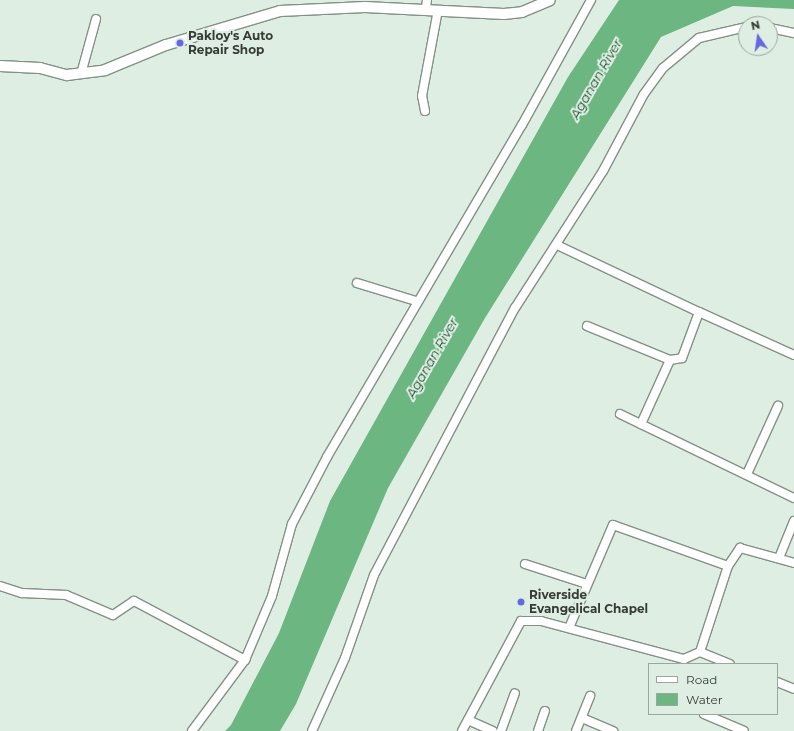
<!DOCTYPE html>
<style>
body{margin:0}
#map{position:relative;width:794px;height:731px;overflow:hidden;background:#dfeee3;font-family:Montserrat,sans-serif}
div>[style]{position:absolute}
.water>*{inset:0;background:#6cb681}
.roads{filter:drop-shadow(1px 0 #839186) drop-shadow(-1px 0 #839186) drop-shadow(0 1px #839186) drop-shadow(0 -1px #839186)}
.minor>*{height:8px;margin:-4px;padding:0 4px;transform-origin:4px;border-radius:4px;background:#fff}
.tertiary>*{height:10px;margin:-5px;padding:0 5px;transform-origin:5px;border-radius:5px;background:#fff}
.dots>*{width:11px;height:11px;translate:-50% -50%;box-sizing:border-box;border:2px solid #dfeee3;border-radius:50%}
span{translate:-50% -50%;white-space:nowrap;text-align:center;line-height:1.15;-webkit-text-stroke:4px #dfeee3;paint-order:stroke}
.poi-label{font-size:12px;color:#353b37;font-weight:700}
.left{translate:0 -50%;text-align:left}
.water-label{font-size:13px;color:#184e2b;font-style:italic}
.legend{position:absolute;left:648px;top:663px;width:130px;height:52px;box-sizing:border-box;background:#dfeee3;border:1px solid #9ba69e;margin:0;padding:5px 7px;list-style:none;font-size:12px;color:#353b37}
.legend li{display:flex;align-items:center;gap:8px;height:20px}
.legend b{width:20px;border:1px solid #9ba69e}
.north{position:absolute;left:738px;top:16px;width:40px;height:40px;box-sizing:border-box;background:#dfeee3;border:1px solid #9ba69e;border-radius:50%;rotate:347deg;font-size:11px;font-weight:700;line-height:16px;text-align:center;color:#353b37}
.north::after{content:'';display:block;margin:auto;width:14px;height:18px;background:#6568e1;clip-path:polygon(50% 0,100% 100%,50% 72%,0 100%)}
</style>
<div id="map">
<div class="water">
<i style="clip-path:polygon(619px 0,794px 0,794px 9px,733px 6px,661px 37px,485px 318px,388px 488px,296px 704px,280px 731px,225px 731px,231px 725px,279px 633px,330px 501px,568px 77px)"></i>
</div>
<div class="roads">
<div class="minor">
<i style="left:426px;top:8px;width:8px;rotate:-83deg"></i>
<i style="left:770px;top:28px;width:25px;rotate:12deg"></i>
<i style="left:81px;top:74px;width:57px;rotate:-74.7deg"></i>
<i style="left:425px;top:111px;width:15px;rotate:-101deg"></i>
<i style="left:422px;top:96px;width:87px;rotate:-79.5deg"></i>
<i style="left:557px;top:245px;width:157px;rotate:25.3deg"></i>
<i style="left:357px;top:283px;width:62px;rotate:17deg"></i>
<i style="left:587px;top:326px;width:90px;rotate:22.3deg"></i>
<i style="left:620px;top:414px;width:193px;rotate:25.8deg"></i>
<i style="left:641px;top:424px;width:70px;rotate:-65.6deg"></i>
<i style="left:670px;top:360px;width:12px;rotate:-9deg"></i>
<i style="left:682px;top:358px;width:49px;rotate:-69.7deg"></i>
<i style="left:699px;top:312px;width:104px;rotate:24.4deg"></i>
<i style="left:747px;top:474px;width:75px;rotate:-65.5deg"></i>
<i style="left:779px;top:558px;width:40px;rotate:-68deg"></i>
<i style="left:525px;top:564px;width:65px;rotate:17.9deg"></i>
<i style="left:0;top:586px;width:23px;rotate:18deg"></i>
<i style="left:22px;top:593px;width:44px;rotate:2.6deg"></i>
<i style="left:66px;top:595px;width:51px;rotate:23.1deg"></i>
<i style="left:113px;top:615px;width:25px;rotate:-34deg"></i>
<i style="left:134px;top:601px;width:126px;rotate:28deg"></i>
<i style="left:569px;top:628px;width:112px;rotate:-66.9deg"></i>
<i style="left:613px;top:525px;width:122px;rotate:19.6deg"></i>
<i style="left:700px;top:652px;width:32px;rotate:22deg"></i>
<i style="left:777px;top:682px;width:18px;rotate:22deg"></i>
<i style="left:704px;top:714px;width:43px;rotate:23deg"></i>
<i style="left:582px;top:718px;width:34px;rotate:23deg"></i>
<i style="left:468px;top:720px;width:27px;rotate:24deg"></i>
<i style="left:192px;top:731px;width:89px;rotate:-53.3deg"></i>
<i style="left:245px;top:660px;width:69px;rotate:-67.1deg"></i>
<i style="left:272px;top:596px;width:75px;rotate:-74.5deg"></i>
<i style="left:292px;top:524px;width:76px;rotate:-62.4deg"></i>
<i style="left:327px;top:457px;width:385px;rotate:-59.6deg"></i>
<i style="left:522px;top:125px;width:143px;rotate:-61.1deg"></i>
<i style="left:312px;top:731px;width:80px;rotate:-65.7deg"></i>
<i style="left:345px;top:658px;width:88px;rotate:-70.7deg"></i>
<i style="left:374px;top:575px;width:302px;rotate:-62.2deg"></i>
<i style="left:515px;top:308px;width:163px;rotate:-57.3deg"></i>
<i style="left:603px;top:171px;width:87px;rotate:-62deg"></i>
<i style="left:644px;top:94px;width:32px;rotate:-54deg"></i>
<i style="left:663px;top:68px;width:47px;rotate:-39.8deg"></i>
<i style="left:699px;top:38px;width:48px;rotate:-13.2deg"></i>
<i style="left:462px;top:731px;width:125px;rotate:-61.8deg"></i>
<i style="left:521px;top:621px;width:20px"></i>
<i style="left:541px;top:621px;width:148px;rotate:14.9deg"></i>
<i style="left:684px;top:659px;width:17px;rotate:-24deg"></i>
<i style="left:700px;top:652px;width:90px;rotate:-72deg"></i>
<i style="left:728px;top:566px;width:22px;rotate:-56deg"></i>
<i style="left:740px;top:548px;width:56px;rotate:15.5deg"></i>
<i style="left:501px;top:731px;width:40px;rotate:-69.8deg"></i>
<i style="left:538px;top:731px;width:21px;rotate:-71deg"></i>
<i style="left:576px;top:731px;width:38px;rotate:-68deg"></i>
</div>
<div class="tertiary">
<i style="left:0;top:66px;width:40px;rotate:2.9deg"></i>
<i style="left:40px;top:68px;width:28px;rotate:15deg"></i>
<i style="left:67px;top:75px;width:38px;rotate:-7deg"></i>
<i style="left:105px;top:70px;width:66px;rotate:-22.3deg"></i>
<i style="left:166px;top:45px;width:119px;rotate:-16.6deg"></i>
<i style="left:280px;top:11px;width:85px;rotate:-2.7deg"></i>
<i style="left:365px;top:7px;width:139px;rotate:2.9deg"></i>
<i style="left:504px;top:14px;width:18px;rotate:-6deg"></i>
<i style="left:522px;top:12px;width:30px;rotate:-23deg"></i>
</div>
</div>
<div class="dots">
<i style="left:180px;top:43px;background:#6568e1"></i>
<i style="left:521px;top:602px;background:#6568e1"></i>
</div>
<div class="poi-label">
<span class="left" style="left:188px;top:43px">Pakloy's Auto<br>Repair Shop</span>
<span class="left" style="left:529px;top:602px">Riverside<br>Evangelical Chapel</span>
</div>
<div class="water-label">
<span style="left:596px;top:79px;rotate:-60deg">Aganan River</span>
<span style="left:432px;top:358px;rotate:-60deg">Aganan River</span>
</div>
<ul class="legend">
<li><b style="height:5px;background:#fff"></b>Road</li>
<li><b style="height:11px;background:#6cb681"></b>Water</li>
</ul>
<div class="north">N</div>
</div>
